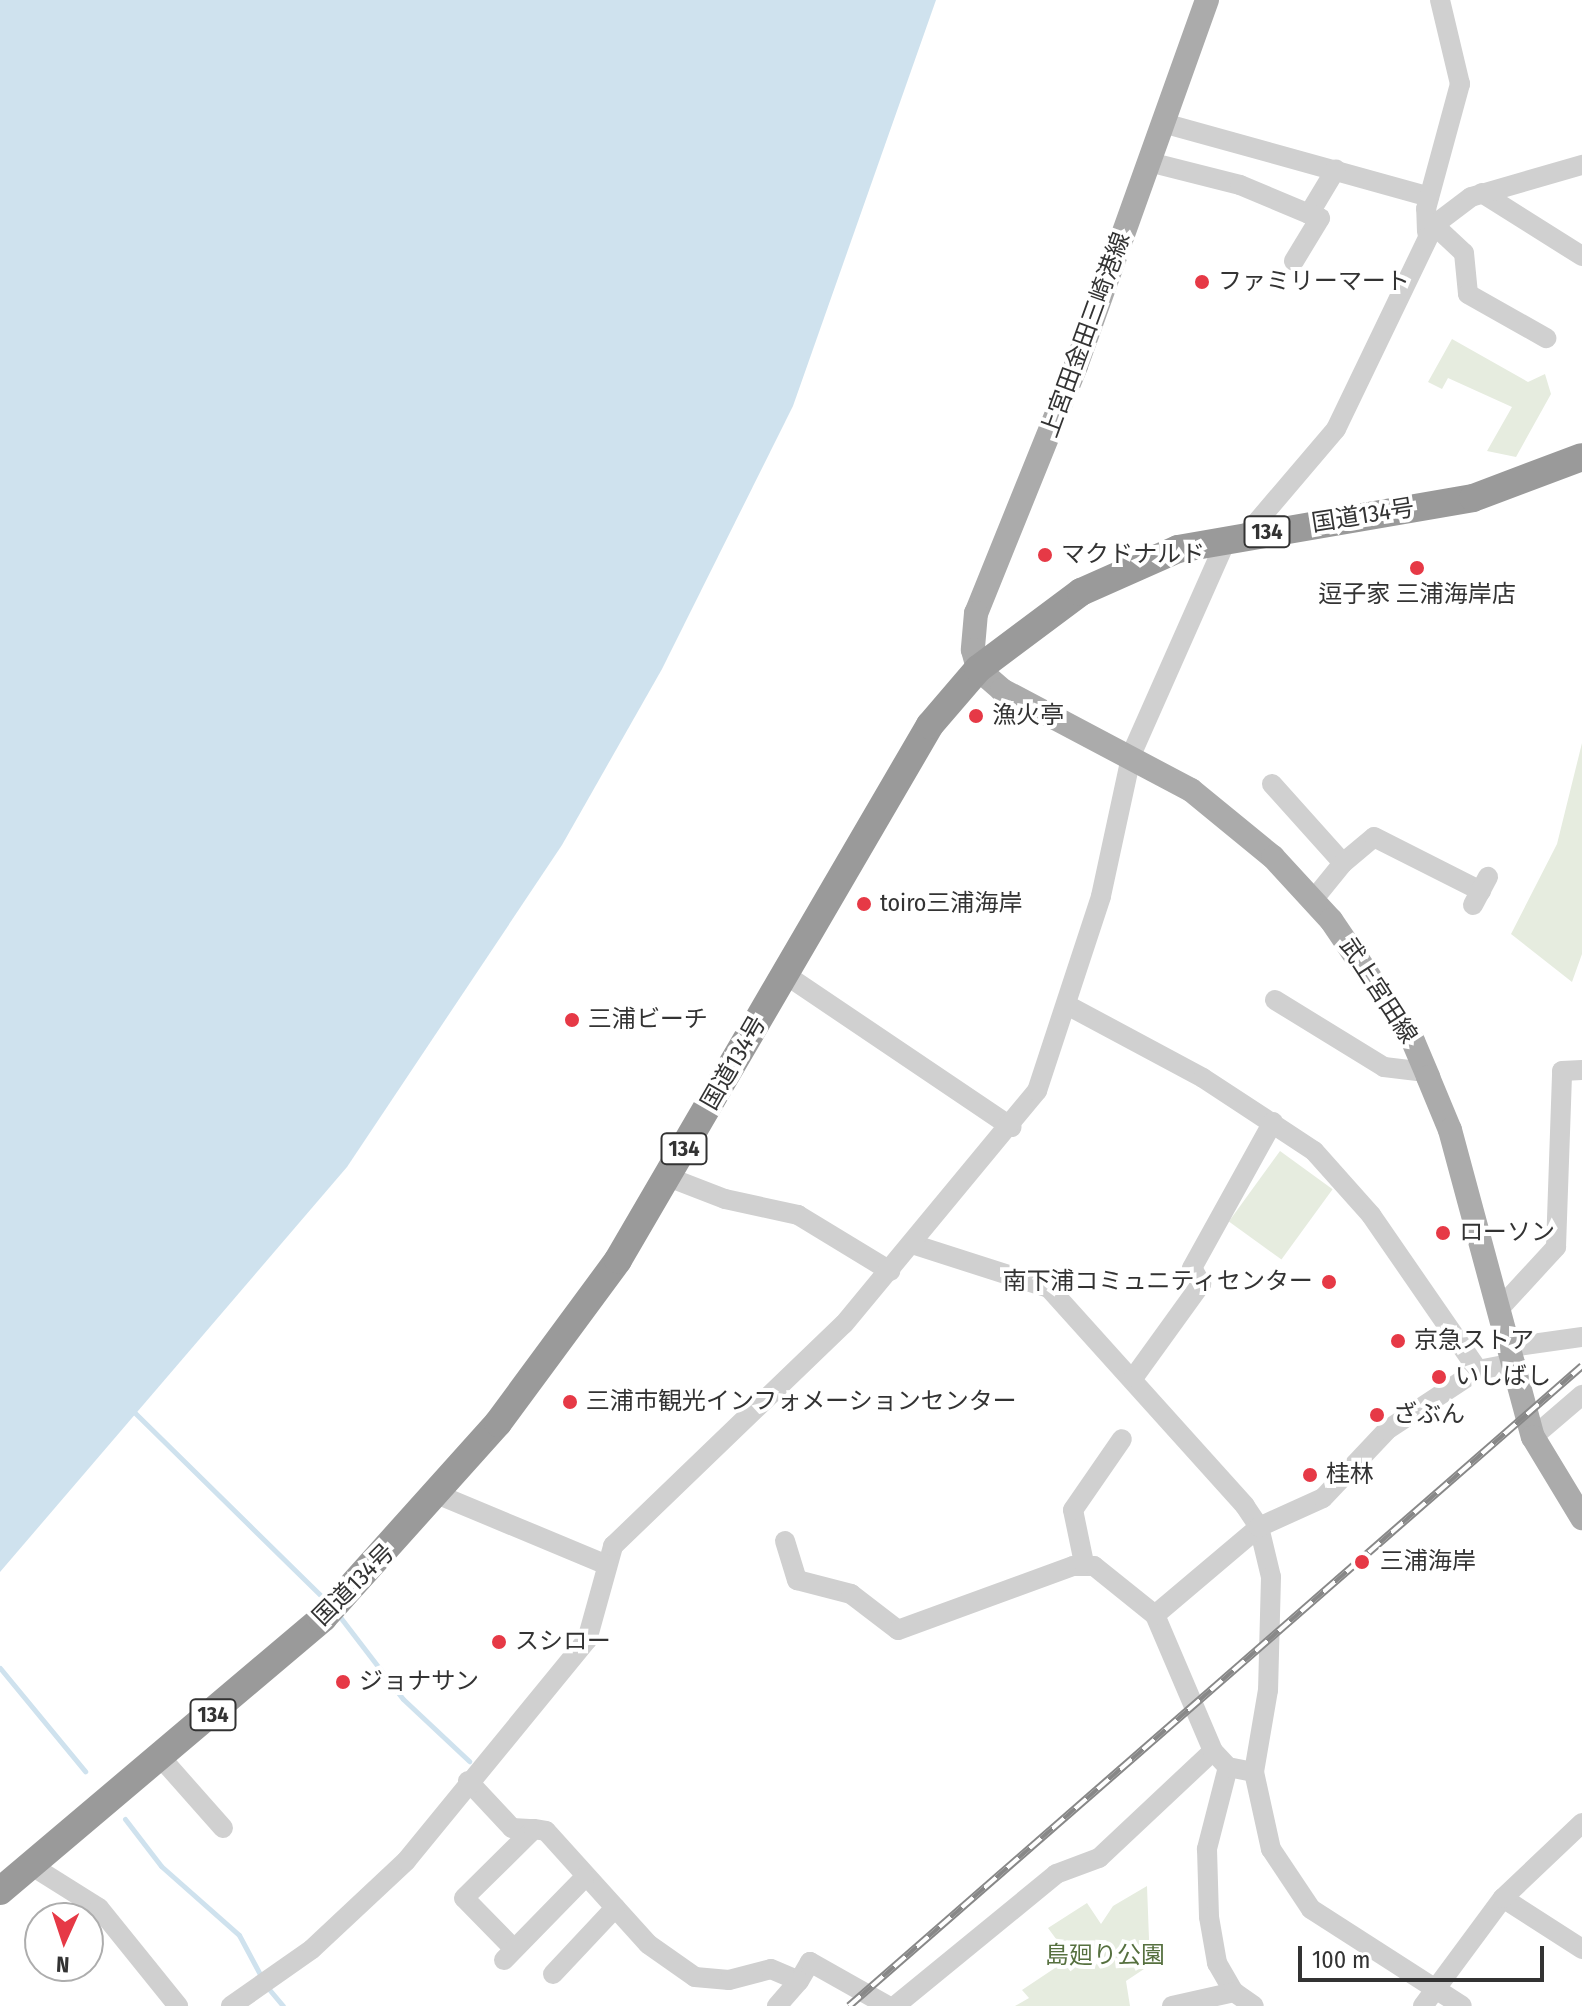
<!DOCTYPE html>
<meta charset="utf-8">
<style>
body{margin:0}
#map{position:relative;width:1582px;height:2006px;overflow:hidden;background:#fff;font-family:"Fira Sans Condensed","Noto Sans JP",sans-serif}
div>[style]{position:absolute}
.green>*{inset:0;background:#e6ecdf;transform-origin:0 0}
.water>*{inset:0;background:#cfe2ee}
.stream>*{height:5px;margin:-2.5px;padding:0 2.5px;transform-origin:2.5px;border-radius:2.5px;background:#cfe2ee}
.minor>*{height:20px;margin:-10px;padding:0 10px;transform-origin:10px;border-radius:10px;background:#d0d0d0}
.major>*{height:24px;margin:-12px;padding:0 12px;transform-origin:12px;border-radius:12px;background:#ababab}
.highway>*{height:28px;margin:-14px;padding:0 14px;transform-origin:14px;border-radius:14px;background:#9a9a9a}
.rail>*{height:8px;margin-top:-4px;transform-origin:0;background:repeating-linear-gradient(90deg,#fff 0 15px,#888 0 30px);box-sizing:border-box;border-block:2px solid #888}
.dots>*{width:22px;height:22px;translate:-50% -50%;box-sizing:border-box;border:4px solid #fff;border-radius:50%}
span{translate:-50% -50%;white-space:nowrap;text-align:center;line-height:1.15;-webkit-text-stroke:8px #fff;paint-order:stroke}
.shield-label span{padding:2px 6px;background:#fff;border:2px solid;border-radius:6px;-webkit-text-stroke-width:0}
.shield-label{font-size:22px;color:#333;font-weight:700}
.poi-label{font-size:24px;color:#333}
.left{translate:0 -50%;text-align:left}
.right{translate:-100% -50%;text-align:right}
.street-label{font-size:24px;color:#333}
.park-label{font-size:24px;color:#56703f}
.north{position:absolute;left:24px;top:1902px;width:80px;height:80px;box-sizing:border-box;background:#fff;border:2px solid #adadad;border-radius:50%;rotate:183deg;font-size:22px;font-weight:700;line-height:32px;text-align:center;color:#333}
.north::after{content:'';display:block;margin:auto;width:28px;height:36px;background:#e63946;clip-path:polygon(50% 0,100% 100%,50% 72%,0 100%)}
.scale{position:absolute;left:1298px;top:1946px;width:246px;height:36px;box-sizing:border-box;border:4px solid #333;border-top:0;padding-left:10px;font-size:24px;line-height:28px;white-space:nowrap;color:#333;-webkit-text-stroke:6px #fff;paint-order:stroke}
</style>
<div id="map">
<div class="green">
<i style="clip-path:polygon(1452px 339px,1528px 382px,1545px 374px,1551px 394px,1516px 457px,1487px 451px,1512px 407px,1448px 378px,1442px 389px,1428px 382px)"></i>
<i style="clip-path:polygon(1582px 743px,1582px 954px,1572px 982px,1511px 934px,1557px 844px)"></i>
<i style="left:1280px;top:1151px;width:65px;height:87px;rotate:36deg"></i>
<i style="clip-path:polygon(1147px 1886px,1150px 1965px,1126px 1981px,1130px 2006px,1015px 2006px,1029px 1998px,1022px 1990px,1070px 1958px,1048px 1928px,1087px 1903px,1101px 1924px,1113px 1906px)"></i>
</div>
<div class="water">
<i style="clip-path:polygon(0 0,936px 0,793px 406px,662px 669px,562px 845px,347px 1167px,0 1572px)"></i>
</div>
<div class="stream">
<i style="left:133px;top:1411px;width:269px;rotate:44.5deg"></i>
<i style="left:337px;top:1613px;width:108px;rotate:52.5deg"></i>
<i style="left:403px;top:1699px;width:91px;rotate:43.2deg"></i>
<i style="left:0;top:1668px;width:134px;rotate:50.5deg"></i>
<i style="left:125px;top:1819px;width:59px;rotate:52.5deg"></i>
<i style="left:161px;top:1866px;width:104px;rotate:41.5deg"></i>
<i style="left:239px;top:1935px;width:51px;rotate:61.9deg"></i>
<i style="left:268px;top:1988px;width:23px;rotate:50deg"></i>
</div>
<div class="minor">
<i style="left:1163px;top:123px;width:276px;rotate:15.5deg"></i>
<i style="left:1149px;top:162px;width:94px;rotate:14.2deg"></i>
<i style="left:1240px;top:185px;width:75px;rotate:22.8deg"></i>
<i style="left:1309px;top:214px;width:52px;rotate:-59deg"></i>
<i style="left:1482px;top:193px;width:118px;rotate:32.2deg"></i>
<i style="left:1434px;top:225px;width:41px;rotate:43deg"></i>
<i style="left:1464px;top:253px;width:41px;rotate:84.4deg"></i>
<i style="left:1468px;top:294px;width:90px;rotate:29.4deg"></i>
<i style="left:1427px;top:232px;width:23px;rotate:-92deg"></i>
<i style="left:1426px;top:209px;width:130px;rotate:-74.8deg"></i>
<i style="left:1460px;top:84px;width:86px;rotate:-103.4deg"></i>
<i style="left:1294px;top:261px;width:50px;rotate:-58.8deg"></i>
<i style="left:1320px;top:218px;width:12px;rotate:-160deg"></i>
<i style="left:1245px;top:536px;width:140px;rotate:-49.6deg"></i>
<i style="left:1336px;top:429px;width:226px;rotate:-64.3deg"></i>
<i style="left:1434px;top:225px;width:46px;rotate:-37.1deg"></i>
<i style="left:1471px;top:197px;width:116px;rotate:-16.1deg"></i>
<i style="left:1272px;top:784px;width:106px;rotate:48.1deg"></i>
<i style="left:1343px;top:863px;width:48px;rotate:129deg"></i>
<i style="left:1343px;top:863px;width:40px;rotate:-40deg"></i>
<i style="left:1374px;top:837px;width:120px;rotate:26.8deg"></i>
<i style="left:1473px;top:905px;width:32px;rotate:-62deg"></i>
<i style="left:786px;top:975px;width:272px;rotate:34deg"></i>
<i style="left:1275px;top:1000px;width:128px;rotate:31.6deg"></i>
<i style="left:1384px;top:1067px;width:42px;rotate:6.8deg"></i>
<i style="left:1067px;top:1005px;width:154px;rotate:28.2deg"></i>
<i style="left:1203px;top:1078px;width:133px;rotate:33.3deg"></i>
<i style="left:1314px;top:1151px;width:86px;rotate:48.3deg"></i>
<i style="left:1371px;top:1215px;width:188px;rotate:55.4deg"></i>
<i style="left:668px;top:1177px;width:61px;rotate:21.1deg"></i>
<i style="left:725px;top:1199px;width:75px;rotate:12.4deg"></i>
<i style="left:798px;top:1215px;width:108px;rotate:31.3deg"></i>
<i style="left:912px;top:1244px;width:144px;rotate:17.8deg"></i>
<i style="left:1049px;top:1288px;width:293px;rotate:48deg"></i>
<i style="left:1245px;top:1506px;width:25px;rotate:56deg"></i>
<i style="left:1259px;top:1527px;width:51px;rotate:76.5deg"></i>
<i style="left:1271px;top:1577px;width:113px;rotate:91.5deg"></i>
<i style="left:1268px;top:1690px;width:83px;rotate:99.7deg"></i>
<i style="left:1254px;top:1772px;width:79px;rotate:77.6deg"></i>
<i style="left:1271px;top:1849px;width:72px;rotate:56.3deg"></i>
<i style="left:1311px;top:1909px;width:179px;rotate:32.7deg"></i>
<i style="left:1500px;top:1308px;width:83px;rotate:-47.4deg"></i>
<i style="left:1556px;top:1247px;width:176px;rotate:-88deg"></i>
<i style="left:1562px;top:1071px;width:20px;rotate:-3deg"></i>
<i style="left:1511px;top:1347px;width:72px;rotate:-8deg"></i>
<i style="left:1134px;top:1377px;width:115px;rotate:-54.2deg"></i>
<i style="left:1201px;top:1284px;width:18px;rotate:-119deg"></i>
<i style="left:1192px;top:1268px;width:167px;rotate:-61deg"></i>
<i style="left:1533px;top:1437px;width:65px;rotate:-40.6deg"></i>
<i style="left:439px;top:1495px;width:180px;rotate:22.6deg"></i>
<i style="left:785px;top:1541px;width:41px;rotate:72.9deg"></i>
<i style="left:797px;top:1580px;width:56px;rotate:14.5deg"></i>
<i style="left:851px;top:1594px;width:59px;rotate:37.5deg"></i>
<i style="left:898px;top:1630px;width:186px;rotate:-20.1deg"></i>
<i style="left:1073px;top:1566px;width:21px"></i>
<i style="left:1094px;top:1566px;width:78px;rotate:38.8deg"></i>
<i style="left:1155px;top:1615px;width:148px;rotate:66.9deg"></i>
<i style="left:1084px;top:1563px;width:54px;rotate:-101.7deg"></i>
<i style="left:1073px;top:1510px;width:86px;rotate:-55.4deg"></i>
<i style="left:1155px;top:1615px;width:136px;rotate:-40.2deg"></i>
<i style="left:1259px;top:1527px;width:70px;rotate:-24.4deg"></i>
<i style="left:1323px;top:1498px;width:93px;rotate:-46.7deg"></i>
<i style="left:1387px;top:1430px;width:109px;rotate:-33.4deg"></i>
<i style="left:1478px;top:1370px;width:38px;rotate:-11deg"></i>
<i style="left:162px;top:1759px;width:92px;rotate:48.5deg"></i>
<i style="left:1228px;top:1767px;width:85px;rotate:104.4deg"></i>
<i style="left:1207px;top:1849px;width:68px;rotate:88.3deg"></i>
<i style="left:1209px;top:1917px;width:47px;rotate:80.1deg"></i>
<i style="left:1217px;top:1963px;width:34px;rotate:60deg"></i>
<i style="left:468px;top:1781px;width:64px;rotate:46.9deg"></i>
<i style="left:512px;top:1828px;width:22px;rotate:3deg"></i>
<i style="left:32px;top:1866px;width:79px;rotate:32.1deg"></i>
<i style="left:99px;top:1908px;width:126px;rotate:51.1deg"></i>
<i style="left:1503px;top:1898px;width:94px;rotate:32.8deg"></i>
<i style="left:514px;top:1949px;width:71px;rotate:-134.4deg"></i>
<i style="left:464px;top:1898px;width:98px;rotate:-44.6deg"></i>
<i style="left:534px;top:1829px;width:12px;rotate:9deg"></i>
<i style="left:546px;top:1831px;width:152px;rotate:47.9deg"></i>
<i style="left:648px;top:1944px;width:57px;rotate:35.1deg"></i>
<i style="left:695px;top:1977px;width:34px;rotate:5deg"></i>
<i style="left:729px;top:1980px;width:43px;rotate:-14.7deg"></i>
<i style="left:771px;top:1969px;width:30px;rotate:23deg"></i>
<i style="left:799px;top:1981px;width:22px;rotate:-60deg"></i>
<i style="left:810px;top:1962px;width:90px;rotate:29.4deg"></i>
<i style="left:504px;top:1960px;width:115px;rotate:-45.7deg"></i>
<i style="left:553px;top:1974px;width:91px;rotate:-46.8deg"></i>
<i style="left:231px;top:2006px;width:99px;rotate:-35.1deg"></i>
<i style="left:312px;top:1949px;width:129px;rotate:-43.1deg"></i>
<i style="left:406px;top:1861px;width:286px;rotate:-50.7deg"></i>
<i style="left:587px;top:1640px;width:98px;rotate:-74.5deg"></i>
<i style="left:613px;top:1546px;width:320px;rotate:-43.9deg"></i>
<i style="left:844px;top:1324px;width:303px;rotate:-50.4deg"></i>
<i style="left:1037px;top:1091px;width:205px;rotate:-71.8deg"></i>
<i style="left:1101px;top:896px;width:146px;rotate:-77.8deg"></i>
<i style="left:1132px;top:753px;width:234px;rotate:-66.1deg"></i>
<i style="left:777px;top:2006px;width:33px;rotate:-49deg"></i>
<i style="left:895px;top:2006px;width:208px;rotate:-39.3deg"></i>
<i style="left:1056px;top:1874px;width:46px;rotate:-20.4deg"></i>
<i style="left:1099px;top:1858px;width:156px;rotate:-43.2deg"></i>
<i style="left:1213px;top:1751px;width:22px;rotate:47deg"></i>
<i style="left:1228px;top:1767px;width:26px;rotate:11deg"></i>
<i style="left:1172px;top:2006px;width:64px;rotate:-12.7deg"></i>
<i style="left:1234px;top:1992px;width:24px;rotate:35deg"></i>
<i style="left:1423px;top:2006px;width:134px;rotate:-53.5deg"></i>
<i style="left:1503px;top:1898px;width:109px;rotate:-43.5deg"></i>
</div>
<div class="major">
<i style="left:1207px;top:0;width:389px;rotate:109.7deg"></i>
<i style="left:1076px;top:366px;width:266px;rotate:112deg"></i>
<i style="left:976px;top:613px;width:37px;rotate:95deg"></i>
<i style="left:973px;top:650px;width:20px;rotate:75deg"></i>
<i style="left:978px;top:669px;width:32px;rotate:41deg"></i>
<i style="left:1002px;top:690px;width:214px;rotate:27.9deg"></i>
<i style="left:1191px;top:790px;width:106px;rotate:39.3deg"></i>
<i style="left:1273px;top:857px;width:86px;rotate:47.4deg"></i>
<i style="left:1331px;top:920px;width:146px;rotate:55.9deg"></i>
<i style="left:1413px;top:1041px;width:39px;rotate:67deg"></i>
<i style="left:1428px;top:1077px;width:57px;rotate:67.5deg"></i>
<i style="left:1450px;top:1130px;width:318px;rotate:74.9deg"></i>
<i style="left:1533px;top:1437px;width:95px;rotate:58.8deg"></i>
</div>
<div class="highway">
<i style="left:0;top:1891px;width:423px;rotate:-40.2deg"></i>
<i style="left:323px;top:1618px;width:262px;rotate:-48.1deg"></i>
<i style="left:498px;top:1423px;width:202px;rotate:-53.6deg"></i>
<i style="left:618px;top:1260px;width:619px;rotate:-59.75deg"></i>
<i style="left:930px;top:725px;width:74px;rotate:-49.4deg"></i>
<i style="left:978px;top:669px;width:129px;rotate:-36.8deg"></i>
<i style="left:1081px;top:592px;width:106px;rotate:-23.9deg"></i>
<i style="left:1178px;top:549px;width:299px;rotate:-9.8deg"></i>
<i style="left:1473px;top:498px;width:116px;rotate:-20.6deg"></i>
</div>
<div class="rail">
<i style="left:849px;top:2006px;width:973px;rotate:-41.12deg"></i>
</div>
<div class="dots">
<i style="left:1202px;top:282px;background:#e63946"></i>
<i style="left:1045px;top:555px;background:#e63946"></i>
<i style="left:1417px;top:568px;background:#e63946"></i>
<i style="left:976px;top:716px;background:#e63946"></i>
<i style="left:864px;top:904px;background:#e63946"></i>
<i style="left:572px;top:1020px;background:#e63946"></i>
<i style="left:1443px;top:1233px;background:#e63946"></i>
<i style="left:1329px;top:1282px;background:#e63946"></i>
<i style="left:1398px;top:1341px;background:#e63946"></i>
<i style="left:1439px;top:1377px;background:#e63946"></i>
<i style="left:570px;top:1402px;background:#e63946"></i>
<i style="left:1377px;top:1415px;background:#e63946"></i>
<i style="left:1310px;top:1475px;background:#e63946"></i>
<i style="left:1362px;top:1562px;background:#e63946"></i>
<i style="left:499px;top:1642px;background:#e63946"></i>
<i style="left:343px;top:1682px;background:#e63946"></i>
</div>
<div class="shield-label">
<span style="left:1267px;top:532px">134</span>
<span style="left:684px;top:1149px">134</span>
<span style="left:213px;top:1715px">134</span>
</div>
<div class="poi-label">
<span class="left" style="left:1218px;top:282px">ファミリーマート</span>
<span class="left" style="left:1061px;top:555px">マクドナルド</span>
<span style="left:1417px;top:595px">逗子家 三浦海岸店</span>
<span class="left" style="left:992px;top:716px">漁火亭</span>
<span class="left" style="left:880px;top:904px">toiro三浦海岸</span>
<span class="left" style="left:588px;top:1020px">三浦ビーチ</span>
<span class="left" style="left:1459px;top:1233px">ローソン</span>
<span class="right" style="left:1313px;top:1282px">南下浦コミュニティセンター</span>
<span class="left" style="left:1414px;top:1341px">京急ストア</span>
<span class="left" style="left:1455px;top:1377px">いしばし</span>
<span class="left" style="left:586px;top:1402px">三浦市観光インフォメーションセンター</span>
<span class="left" style="left:1393px;top:1415px">ざぶん</span>
<span class="left" style="left:1326px;top:1475px">桂林</span>
<span class="left" style="left:1380px;top:1562px">三浦海岸</span>
<span class="left" style="left:515px;top:1642px">スシロー</span>
<span class="left" style="left:359px;top:1682px">ジョナサン</span>
</div>
<div class="street-label">
<span style="left:1086px;top:335px;rotate:-70deg">上宮田金田三崎港線</span>
<span style="left:1363px;top:516px;rotate:-9deg">国道134号</span>
<span style="left:1378px;top:991px;rotate:57deg">武上宮田線</span>
<span style="left:734px;top:1063px;rotate:-60deg">国道134号</span>
<span style="left:354px;top:1585px;rotate:-45deg">国道134号</span>
</div>
<div class="park-label">
<span style="left:1105px;top:1956px">島廻り公園</span>
</div>
<div class="north">N</div>
<div class="scale">100 m</div>
</div>
